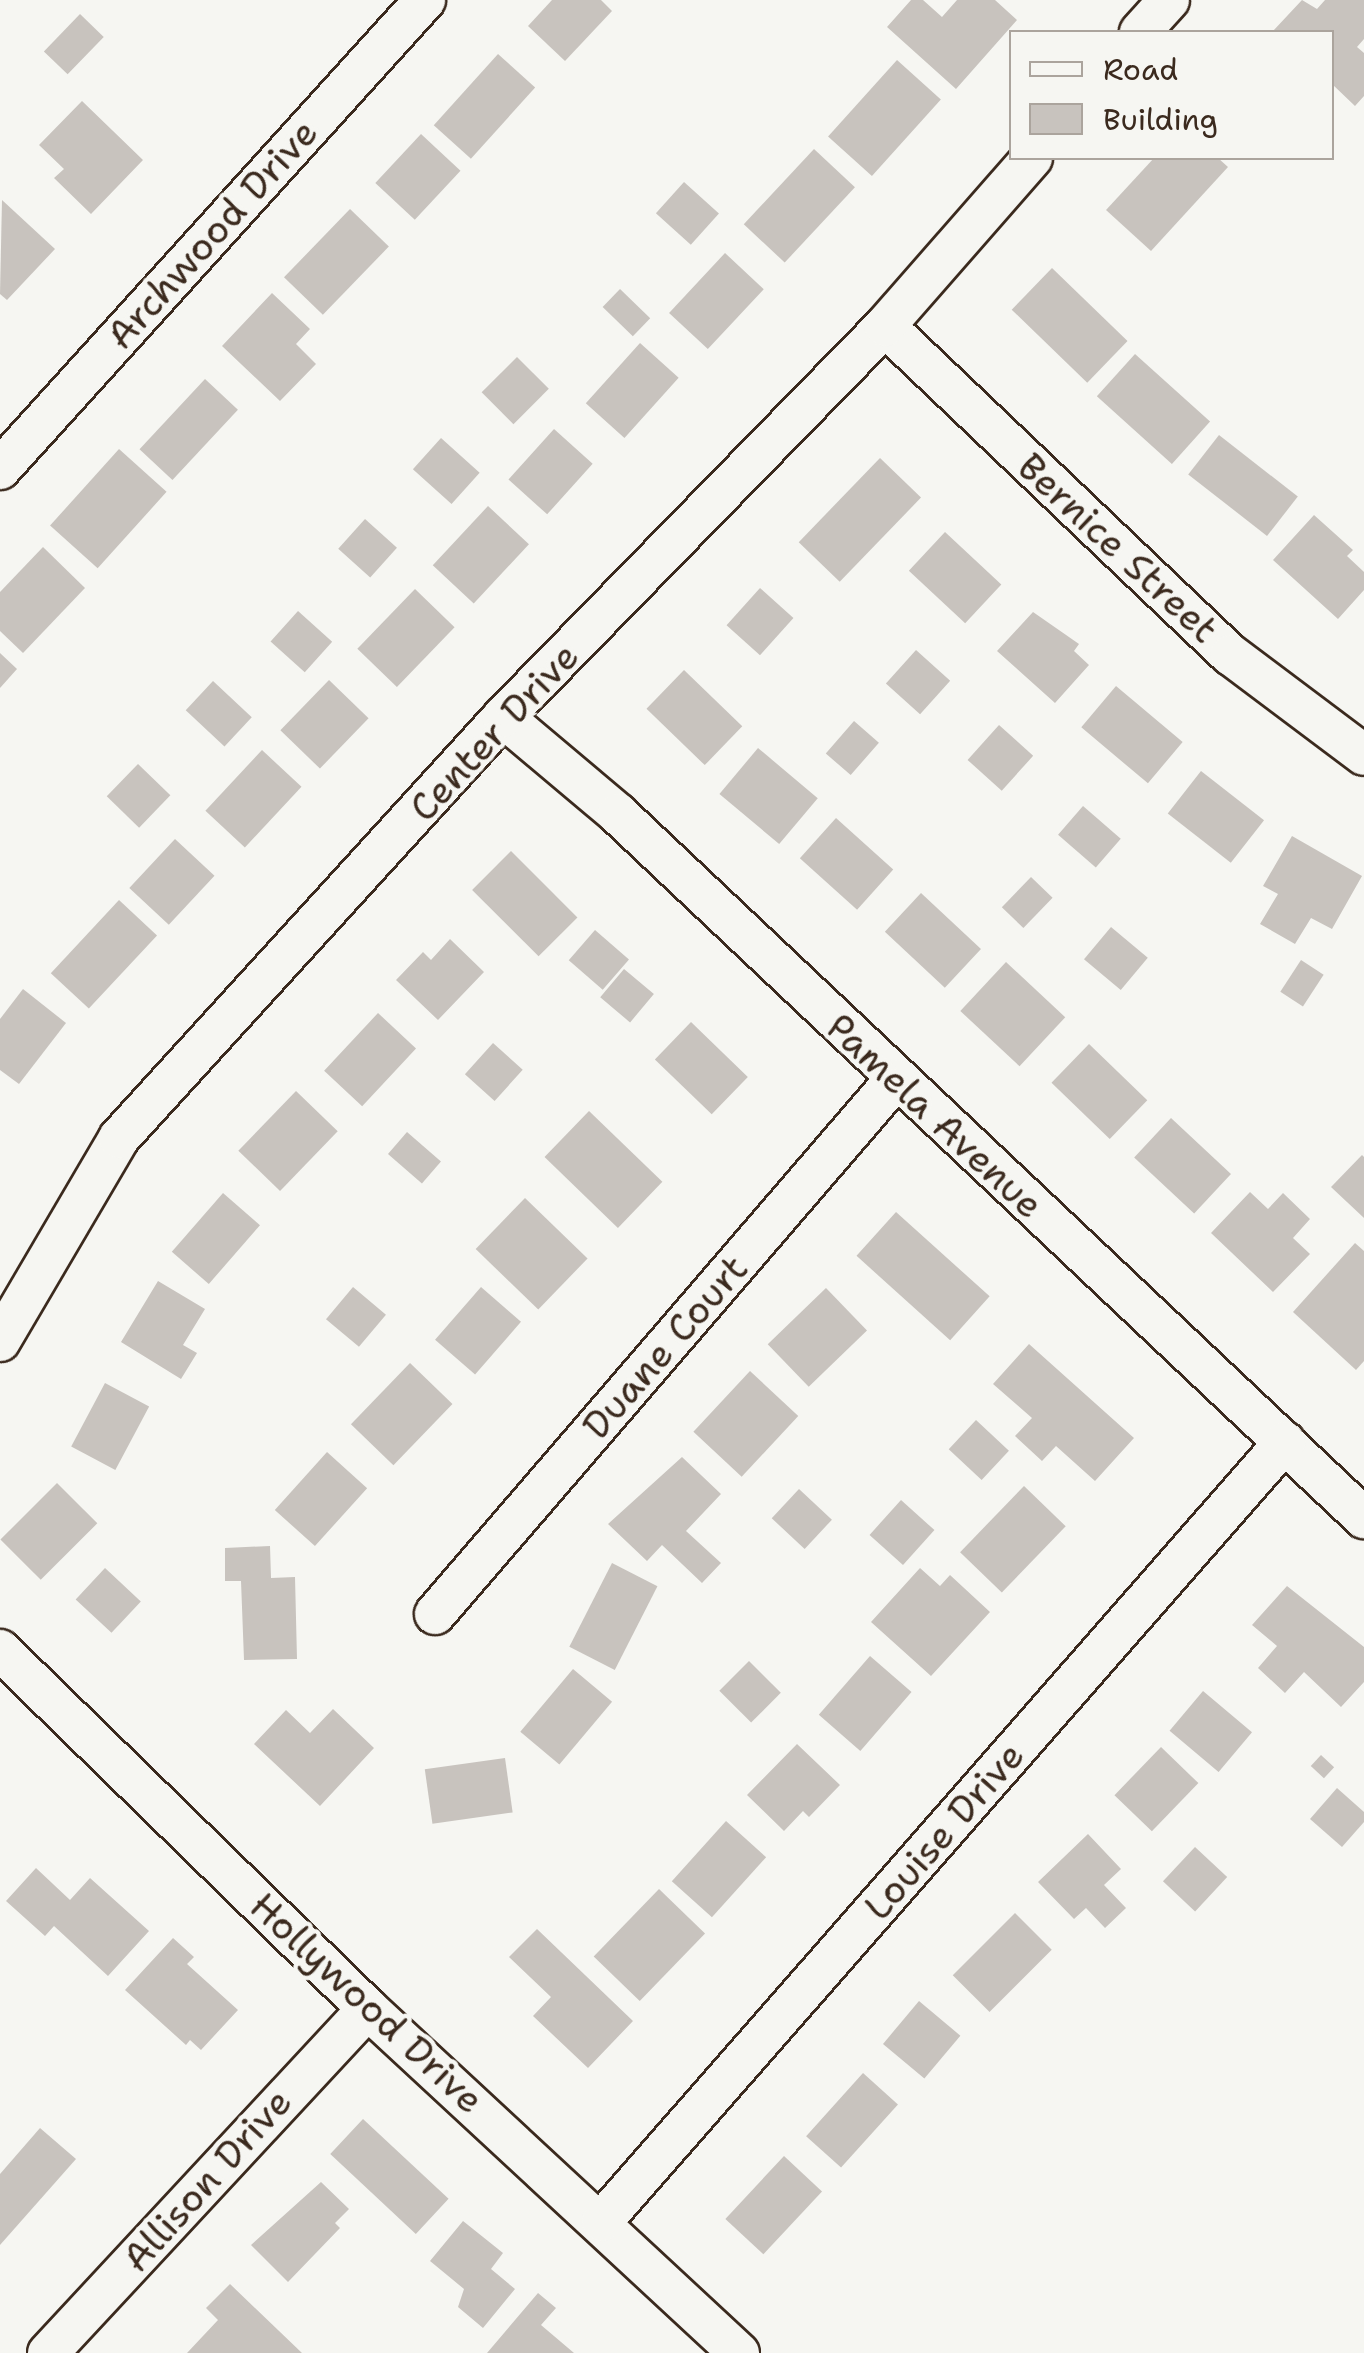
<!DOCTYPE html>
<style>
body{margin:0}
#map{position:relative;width:1364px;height:2353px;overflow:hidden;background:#f6f6f2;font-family:"Shantell Sans",sans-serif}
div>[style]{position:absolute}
.building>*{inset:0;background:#c8c3be;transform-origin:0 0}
.roads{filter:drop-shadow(2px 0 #3b2a1e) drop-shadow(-2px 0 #3b2a1e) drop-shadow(0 2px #3b2a1e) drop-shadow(0 -2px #3b2a1e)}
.minor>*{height:40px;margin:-20px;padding:0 20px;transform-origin:20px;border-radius:20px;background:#f6f6f2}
span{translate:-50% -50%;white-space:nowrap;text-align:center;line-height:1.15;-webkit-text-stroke:9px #f6f6f2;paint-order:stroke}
.street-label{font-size:38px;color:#3b2a1e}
.legend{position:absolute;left:1009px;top:30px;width:325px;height:130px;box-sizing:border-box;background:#f6f6f2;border:2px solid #aba49d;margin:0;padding:12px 18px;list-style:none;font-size:30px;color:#3b2a1e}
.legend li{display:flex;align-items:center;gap:20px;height:50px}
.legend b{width:50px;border:2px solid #aba49d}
</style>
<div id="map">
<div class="building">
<i style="clip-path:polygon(552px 0,601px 0,612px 11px,565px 61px,528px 26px)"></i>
<i style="clip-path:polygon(911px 0,923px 0,942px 17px,957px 0,995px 0,1017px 20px,956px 89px,887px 27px)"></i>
<i style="clip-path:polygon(1302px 0,1317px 9px,1325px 0,1364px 0,1364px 39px,1357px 47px,1364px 53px,1364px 96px,1355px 106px,1332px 84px,1332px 32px,1273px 31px)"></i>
<i style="left:80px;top:14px;width:33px;height:52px;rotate:44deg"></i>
<i style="left:498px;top:54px;width:50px;height:96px;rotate:42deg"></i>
<i style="left:897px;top:60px;width:59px;height:103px;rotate:42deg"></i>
<i style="clip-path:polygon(82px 101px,143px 160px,91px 214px,54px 178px,64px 169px,39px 145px)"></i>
<i style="left:421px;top:134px;width:54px;height:67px;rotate:43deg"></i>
<i style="left:814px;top:149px;width:56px;height:103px;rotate:43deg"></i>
<i style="clip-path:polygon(1154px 158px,1218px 158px,1228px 167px,1151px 251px,1106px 210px)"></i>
<i style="left:684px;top:182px;width:47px;height:42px;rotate:42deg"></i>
<i style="clip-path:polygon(2px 200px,55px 249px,7px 300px,0 294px)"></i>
<i style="left:350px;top:209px;width:54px;height:95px;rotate:44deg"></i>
<i style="left:725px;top:253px;width:53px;height:82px;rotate:43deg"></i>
<i style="left:1052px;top:268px;width:105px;height:58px;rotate:44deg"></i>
<i style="left:620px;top:289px;width:42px;height:25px;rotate:44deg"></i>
<i style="clip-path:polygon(272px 293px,310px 329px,296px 344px,316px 364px,280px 401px,222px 346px)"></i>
<i style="left:640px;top:343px;width:52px;height:81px;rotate:42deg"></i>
<i style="left:1135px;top:354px;width:101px;height:57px;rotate:42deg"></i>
<i style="left:517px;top:357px;width:45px;height:50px;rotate:45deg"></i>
<i style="left:205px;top:379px;width:45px;height:96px;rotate:43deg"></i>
<i style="left:554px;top:429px;width:52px;height:68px;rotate:42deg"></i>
<i style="left:1219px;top:435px;width:100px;height:50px;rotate:38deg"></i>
<i style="left:441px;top:438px;width:52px;height:42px;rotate:42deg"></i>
<i style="left:119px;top:449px;width:64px;height:103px;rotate:42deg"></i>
<i style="left:880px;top:458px;width:57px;height:117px;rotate:44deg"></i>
<i style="left:488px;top:506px;width:56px;height:81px;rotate:43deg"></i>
<i style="clip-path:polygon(1314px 515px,1353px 550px,1347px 556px,1364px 572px,1364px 590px,1338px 619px,1273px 560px)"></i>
<i style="left:365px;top:519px;width:43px;height:40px;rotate:42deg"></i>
<i style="left:945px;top:532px;width:77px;height:53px;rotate:43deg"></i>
<i style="clip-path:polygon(43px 547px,85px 588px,23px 653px,0 631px,0 592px)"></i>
<i style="left:760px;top:588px;width:45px;height:50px;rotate:42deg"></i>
<i style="left:415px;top:589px;width:55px;height:83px;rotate:44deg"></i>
<i style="left:298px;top:611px;width:46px;height:41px;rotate:42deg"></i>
<i style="clip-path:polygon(1033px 612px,1079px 644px,1074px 651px,1089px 665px,1055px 703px,997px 651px)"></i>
<i style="left:916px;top:650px;width:46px;height:45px;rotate:42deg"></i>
<i style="clip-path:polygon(0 653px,17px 669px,0 688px)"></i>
<i style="left:684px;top:670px;width:81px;height:54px;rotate:44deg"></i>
<i style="left:329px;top:680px;width:55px;height:70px;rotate:44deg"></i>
<i style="left:213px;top:681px;width:53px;height:40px;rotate:43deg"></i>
<i style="left:1116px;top:686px;width:87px;height:54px;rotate:40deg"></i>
<i style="left:854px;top:721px;width:33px;height:43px;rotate:41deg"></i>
<i style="left:999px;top:725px;width:46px;height:47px;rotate:42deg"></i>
<i style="left:758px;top:748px;width:78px;height:60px;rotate:40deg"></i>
<i style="left:262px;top:750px;width:54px;height:83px;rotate:43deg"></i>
<i style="left:138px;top:764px;width:45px;height:45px;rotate:44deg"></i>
<i style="left:1201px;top:771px;width:80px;height:54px;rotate:38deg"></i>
<i style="left:1083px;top:806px;width:50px;height:38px;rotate:41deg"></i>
<i style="left:836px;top:818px;width:77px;height:54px;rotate:42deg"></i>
<i style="clip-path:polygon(1292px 836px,1362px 876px,1332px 929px,1311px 918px,1295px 944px,1260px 924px,1278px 894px,1263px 886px)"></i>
<i style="left:175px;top:839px;width:54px;height:67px;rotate:43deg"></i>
<i style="left:511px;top:851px;width:94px;height:55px;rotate:45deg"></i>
<i style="left:1031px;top:877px;width:30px;height:42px;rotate:44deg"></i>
<i style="left:921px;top:893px;width:82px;height:53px;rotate:43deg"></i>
<i style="left:119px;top:900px;width:52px;height:100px;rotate:43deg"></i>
<i style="left:1111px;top:927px;width:48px;height:42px;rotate:40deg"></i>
<i style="left:595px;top:930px;width:45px;height:40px;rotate:41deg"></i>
<i style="clip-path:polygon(450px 939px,484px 972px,438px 1020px,396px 980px,423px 952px,431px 960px)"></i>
<i style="left:1301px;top:960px;width:27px;height:38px;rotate:33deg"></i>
<i style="left:1006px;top:962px;width:81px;height:67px;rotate:43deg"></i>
<i style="left:624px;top:969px;width:39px;height:37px;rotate:40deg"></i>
<i style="clip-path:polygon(23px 989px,66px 1023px,19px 1084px,0 1070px,0 1019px)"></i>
<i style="left:378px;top:1013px;width:52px;height:79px;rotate:43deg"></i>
<i style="left:691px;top:1022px;width:79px;height:52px;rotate:44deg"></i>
<i style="left:493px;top:1043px;width:40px;height:42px;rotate:42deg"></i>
<i style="left:1089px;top:1044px;width:81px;height:54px;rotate:44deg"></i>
<i style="left:296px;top:1091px;width:58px;height:83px;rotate:44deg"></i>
<i style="left:589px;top:1111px;width:102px;height:64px;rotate:44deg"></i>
<i style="left:1171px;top:1118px;width:82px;height:54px;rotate:43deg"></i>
<i style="left:407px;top:1132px;width:45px;height:29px;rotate:41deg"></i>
<i style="clip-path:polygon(1362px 1155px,1364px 1157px,1364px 1218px,1331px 1187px)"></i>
<i style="clip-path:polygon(1250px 1192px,1268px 1209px,1283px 1193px,1310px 1219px,1293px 1238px,1310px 1254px,1273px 1292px,1211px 1233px)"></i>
<i style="left:223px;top:1193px;width:49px;height:78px;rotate:41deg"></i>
<i style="left:525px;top:1198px;width:87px;height:71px;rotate:44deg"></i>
<i style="left:896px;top:1212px;width:126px;height:59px;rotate:42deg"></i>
<i style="clip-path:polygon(1355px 1243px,1364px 1251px,1364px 1361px,1356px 1370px,1293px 1312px)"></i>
<i style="clip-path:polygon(158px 1281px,205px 1309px,183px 1345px,197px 1353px,181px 1379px,121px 1342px)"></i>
<i style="left:353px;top:1287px;width:43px;height:42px;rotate:40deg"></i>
<i style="left:481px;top:1287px;width:53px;height:70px;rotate:41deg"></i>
<i style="left:826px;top:1288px;width:59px;height:81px;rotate:46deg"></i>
<i style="clip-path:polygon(1029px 1344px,1134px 1438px,1095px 1481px,1056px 1446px,1042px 1461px,1015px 1436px,1032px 1418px,993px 1384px)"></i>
<i style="left:410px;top:1363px;width:59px;height:85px;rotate:44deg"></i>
<i style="left:750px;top:1371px;width:66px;height:83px;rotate:43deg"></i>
<i style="left:105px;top:1383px;width:50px;height:72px;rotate:28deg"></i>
<i style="left:976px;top:1420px;width:45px;height:40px;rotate:43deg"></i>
<i style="left:327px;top:1452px;width:54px;height:78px;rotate:42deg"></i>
<i style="clip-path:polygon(682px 1457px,721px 1494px,686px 1531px,721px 1563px,702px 1583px,662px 1545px,647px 1561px,608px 1524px)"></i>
<i style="left:57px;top:1483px;width:57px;height:80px;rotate:45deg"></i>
<i style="left:1024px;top:1486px;width:58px;height:92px;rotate:44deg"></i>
<i style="left:799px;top:1489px;width:45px;height:40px;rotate:43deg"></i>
<i style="left:901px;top:1500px;width:45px;height:47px;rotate:42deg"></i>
<i style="clip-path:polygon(270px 1546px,271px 1578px,295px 1577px,297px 1659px,244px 1660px,241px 1581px,225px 1581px,225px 1548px)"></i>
<i style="left:612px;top:1563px;width:51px;height:94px;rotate:27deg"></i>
<i style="left:105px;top:1568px;width:49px;height:43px;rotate:43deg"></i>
<i style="clip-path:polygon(920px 1568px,940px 1586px,950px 1575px,990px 1612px,931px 1676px,871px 1622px)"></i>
<i style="clip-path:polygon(1287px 1586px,1364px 1647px,1364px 1682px,1341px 1707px,1304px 1672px,1285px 1693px,1258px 1668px,1277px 1646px,1252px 1625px)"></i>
<i style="left:870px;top:1656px;width:55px;height:78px;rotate:41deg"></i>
<i style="left:749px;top:1661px;width:45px;height:42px;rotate:45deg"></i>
<i style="left:573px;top:1669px;width:51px;height:82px;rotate:40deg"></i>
<i style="left:1203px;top:1691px;width:64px;height:52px;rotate:40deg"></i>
<i style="clip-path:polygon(333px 1709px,374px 1748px,320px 1806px,254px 1744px,286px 1710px,310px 1733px)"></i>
<i style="clip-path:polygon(797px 1744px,840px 1785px,809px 1817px,803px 1811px,784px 1831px,747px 1795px)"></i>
<i style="left:1161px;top:1747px;width:52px;height:67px;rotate:44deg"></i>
<i style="left:1321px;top:1755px;width:18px;height:15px;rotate:43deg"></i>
<i style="left:505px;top:1758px;width:55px;height:81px;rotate:82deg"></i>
<i style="clip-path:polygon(1337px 1788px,1364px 1812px,1364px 1822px,1342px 1847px,1310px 1819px)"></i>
<i style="left:726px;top:1821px;width:54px;height:81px;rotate:42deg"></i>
<i style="clip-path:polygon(1088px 1834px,1121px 1869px,1104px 1885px,1126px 1908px,1105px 1928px,1086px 1908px,1074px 1919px,1038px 1882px)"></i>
<i style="left:1195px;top:1847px;width:44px;height:47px;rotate:43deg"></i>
<i style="clip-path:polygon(36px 1868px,70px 1900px,90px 1878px,149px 1931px,108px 1976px,54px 1926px,45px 1936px,6px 1901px)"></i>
<i style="left:659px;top:1889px;width:64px;height:94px;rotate:44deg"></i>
<i style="left:1015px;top:1913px;width:52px;height:88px;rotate:45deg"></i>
<i style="clip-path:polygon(537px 1929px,633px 2021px,588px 2068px,533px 2016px,551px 1997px,509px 1957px)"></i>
<i style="clip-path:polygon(173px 1938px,194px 1957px,187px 1964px,238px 2010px,201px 2050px,190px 2040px,186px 2045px,125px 1990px)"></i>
<i style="left:919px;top:2001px;width:54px;height:56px;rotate:40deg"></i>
<i style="left:863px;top:2073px;width:47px;height:85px;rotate:42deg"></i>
<i style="left:363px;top:2119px;width:117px;height:48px;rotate:43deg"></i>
<i style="clip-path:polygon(40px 2128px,76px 2159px,0 2245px,0 2174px)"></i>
<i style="left:784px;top:2156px;width:52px;height:86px;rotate:43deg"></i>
<i style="clip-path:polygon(321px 2182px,349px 2209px,335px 2223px,340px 2228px,288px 2282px,251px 2245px)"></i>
<i style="clip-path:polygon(463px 2221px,503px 2253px,491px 2269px,515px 2289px,483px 2328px,458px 2307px,464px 2289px,430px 2261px)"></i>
<i style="clip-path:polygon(230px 2284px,302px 2353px,187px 2353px,218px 2320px,206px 2308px)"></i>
<i style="clip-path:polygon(538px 2293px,556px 2308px,541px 2325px,574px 2353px,487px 2353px)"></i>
</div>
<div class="roads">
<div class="minor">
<i style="left:1140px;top:32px;width:43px;rotate:-47.8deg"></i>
<i style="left:885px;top:326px;width:477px;rotate:43.6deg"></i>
<i style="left:1231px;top:655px;width:166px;rotate:36.9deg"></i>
<i style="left:0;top:469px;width:633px;rotate:-47.82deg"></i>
<i style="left:503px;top:717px;width:150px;rotate:40.1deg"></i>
<i style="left:618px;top:814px;width:1026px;rotate:43.34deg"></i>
<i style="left:0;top:1341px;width:235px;rotate:-59.6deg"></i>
<i style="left:119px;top:1138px;width:570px;rotate:-47.63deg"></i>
<i style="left:503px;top:717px;width:547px;rotate:-45.67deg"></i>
<i style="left:885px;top:326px;width:223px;rotate:-48.8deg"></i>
<i style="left:435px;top:1614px;width:705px;rotate:-49.26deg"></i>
<i style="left:0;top:1650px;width:514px;rotate:44.29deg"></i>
<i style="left:368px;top:2009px;width:506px;rotate:42.84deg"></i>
<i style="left:602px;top:2221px;width:1036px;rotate:-48.76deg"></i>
<i style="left:48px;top:2353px;width:470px;rotate:-47.1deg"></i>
</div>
</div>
<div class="street-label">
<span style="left:212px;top:234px;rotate:-48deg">Archwood Drive</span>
<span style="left:1118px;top:548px;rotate:43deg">Bernice Street</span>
<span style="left:494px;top:732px;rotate:-47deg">Center Drive</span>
<span style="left:935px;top:1116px;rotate:43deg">Pamela Avenue</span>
<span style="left:665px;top:1347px;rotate:-49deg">Duane Court</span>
<span style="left:944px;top:1831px;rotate:-49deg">Louise Drive</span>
<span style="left:367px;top:2003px;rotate:43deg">Hollywood Drive</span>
<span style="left:207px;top:2180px;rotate:-48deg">Allison Drive</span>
</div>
<ul class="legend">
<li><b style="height:12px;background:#f6f6f2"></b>Road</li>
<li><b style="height:28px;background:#c8c3be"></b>Building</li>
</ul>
</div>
